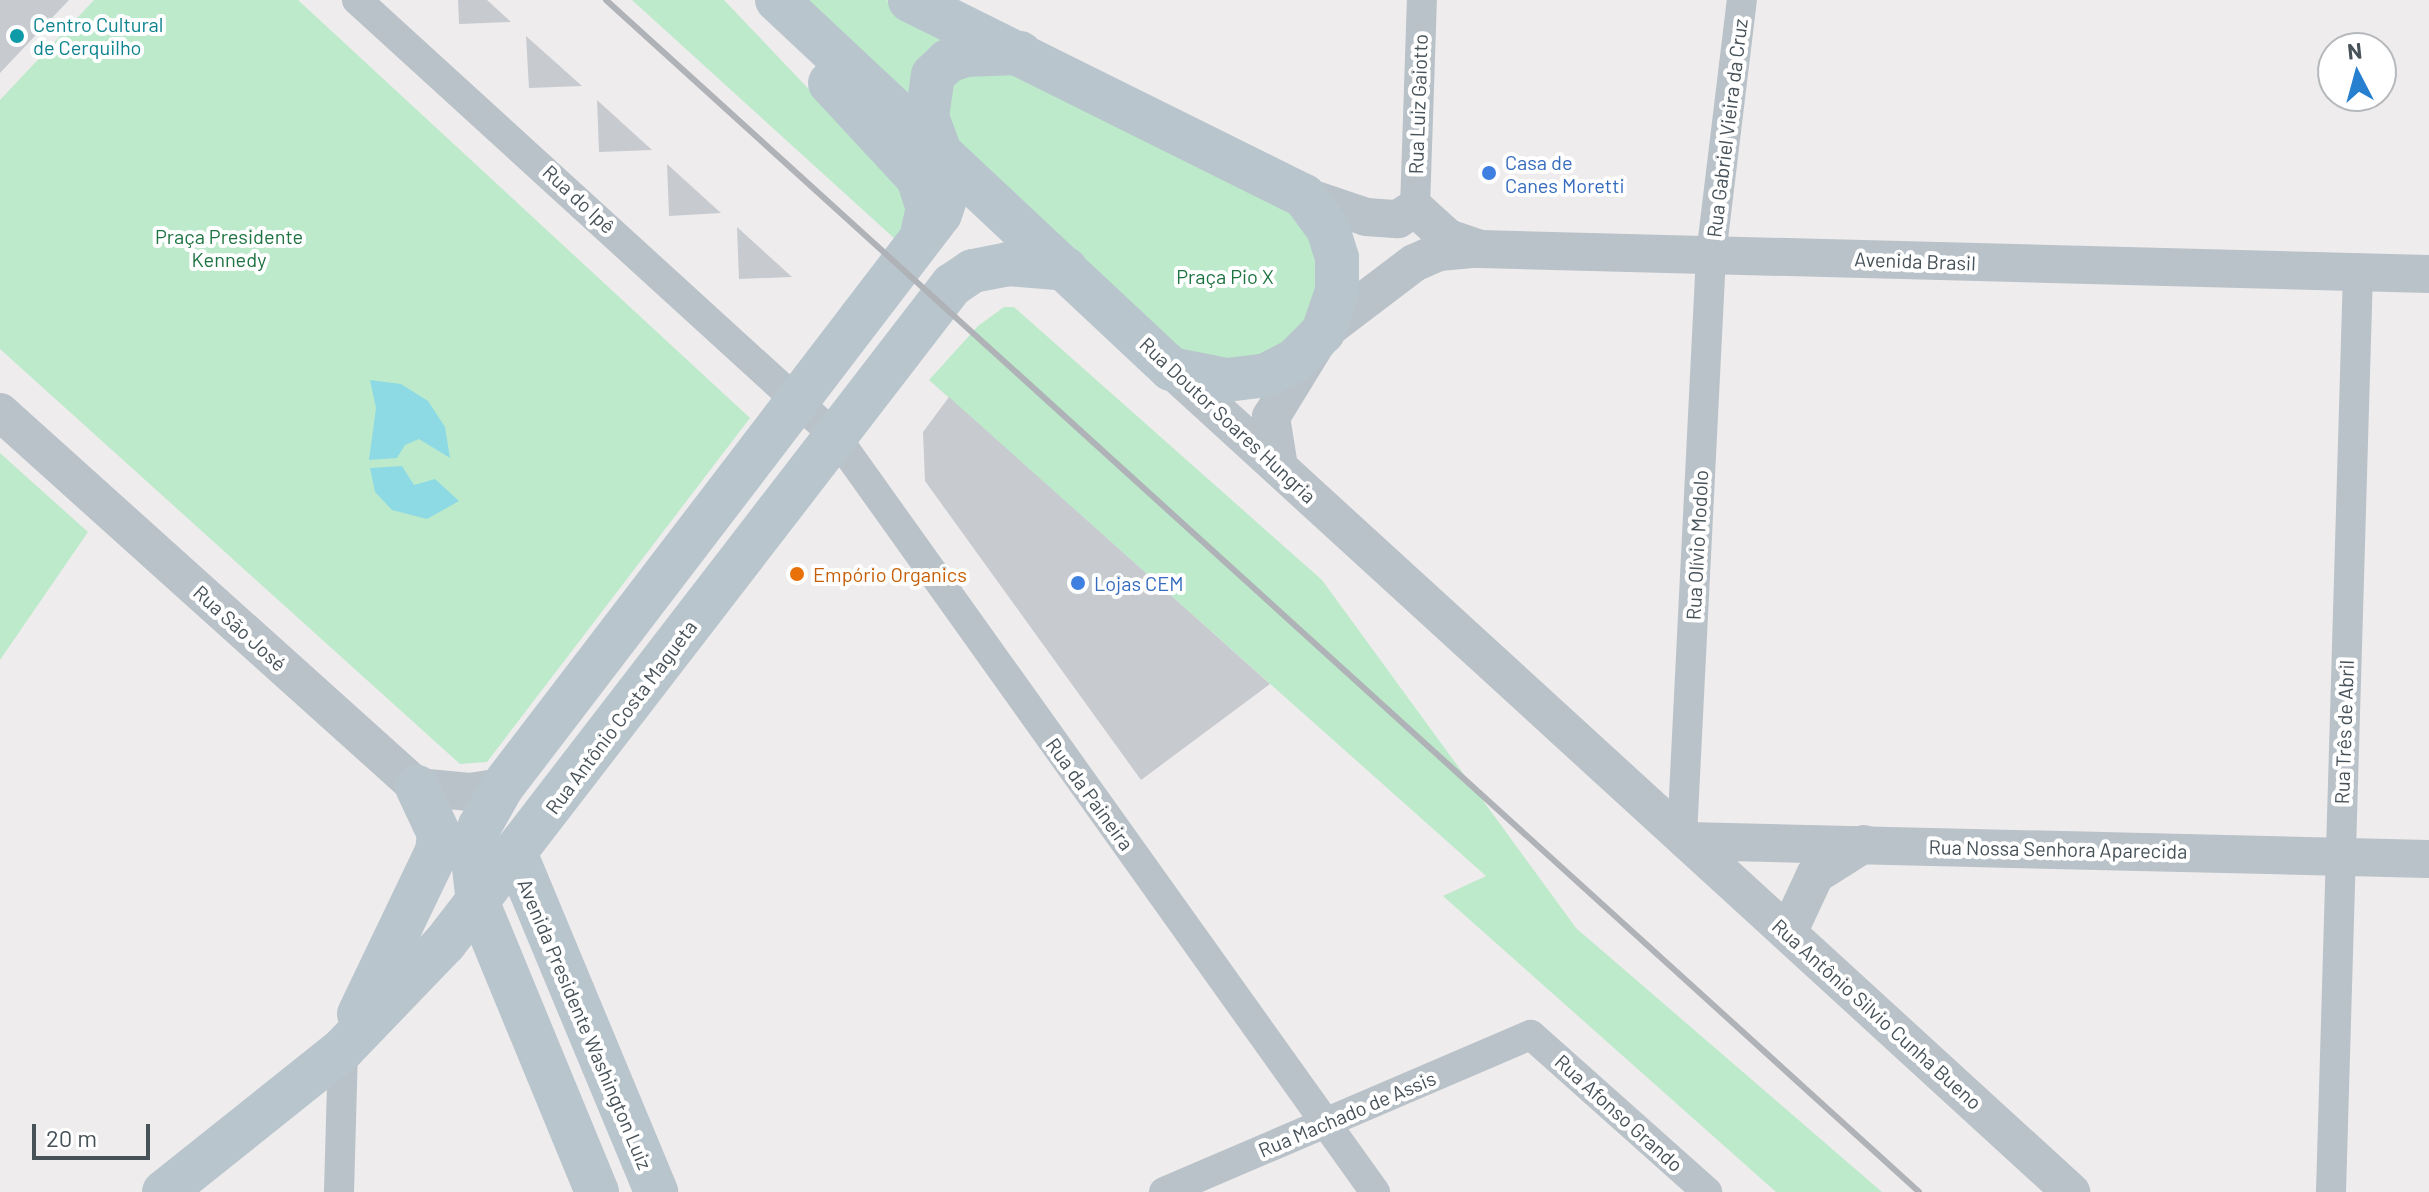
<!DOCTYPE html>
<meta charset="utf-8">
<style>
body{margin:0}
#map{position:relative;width:2429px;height:1192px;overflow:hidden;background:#efeced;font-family:Barlow,sans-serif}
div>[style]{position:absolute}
.green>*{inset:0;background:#bdeacb}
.water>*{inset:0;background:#8ddae4}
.building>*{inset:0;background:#c7cacf}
.minor>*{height:30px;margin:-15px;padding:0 15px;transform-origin:15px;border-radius:15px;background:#b9c2c8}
.tertiary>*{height:38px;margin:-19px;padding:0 19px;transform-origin:19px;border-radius:19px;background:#b9c2c8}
.secondary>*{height:44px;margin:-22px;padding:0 22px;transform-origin:22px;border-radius:22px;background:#b9c5cd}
.rail>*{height:6px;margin:-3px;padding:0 3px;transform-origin:3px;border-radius:3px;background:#afb2b6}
.dots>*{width:22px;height:22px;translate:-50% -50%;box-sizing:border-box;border:4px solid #fff;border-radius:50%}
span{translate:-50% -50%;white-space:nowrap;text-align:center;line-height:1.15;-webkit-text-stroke:8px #fff;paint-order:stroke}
.culture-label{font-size:20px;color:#0d838f}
.left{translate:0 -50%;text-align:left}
.street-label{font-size:20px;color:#465158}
.shop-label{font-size:20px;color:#366cbe}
.park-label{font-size:20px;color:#1d7341}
.food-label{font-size:20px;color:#c56008}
.north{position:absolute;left:2317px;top:32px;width:80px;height:80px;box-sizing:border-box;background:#fff;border:2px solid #b5b9bc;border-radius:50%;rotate:354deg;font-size:22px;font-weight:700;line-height:32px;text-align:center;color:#465158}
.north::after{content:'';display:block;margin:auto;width:28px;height:36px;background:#267fcf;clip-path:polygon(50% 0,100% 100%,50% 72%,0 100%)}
.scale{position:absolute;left:32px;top:1124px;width:118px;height:36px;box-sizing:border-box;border:4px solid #465158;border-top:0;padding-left:10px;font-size:24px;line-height:28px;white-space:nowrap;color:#465158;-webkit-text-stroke:6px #fff;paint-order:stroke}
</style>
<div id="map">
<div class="green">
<i style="clip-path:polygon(94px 0,298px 0,750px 418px,487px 762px,460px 764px,0 349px,0 100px)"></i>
<i style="clip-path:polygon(632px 0,724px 0,900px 185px,908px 219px,895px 239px)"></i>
<i style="clip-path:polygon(807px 0,886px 0,1289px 211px,1308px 230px,1320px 284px,1313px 312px,1287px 347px,1228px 366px,1174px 347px)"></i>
<i style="clip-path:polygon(1004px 307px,1014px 307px,1322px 580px,1576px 928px,1882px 1192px,1776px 1192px,1443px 896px,1486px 876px,929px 380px,978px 326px)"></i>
<i style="clip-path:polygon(0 453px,88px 532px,0 660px)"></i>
</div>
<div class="water">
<i style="clip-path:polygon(370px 380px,401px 384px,428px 401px,445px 427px,450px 458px,419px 439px,405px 445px,397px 458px,369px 460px,376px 408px)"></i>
<i style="clip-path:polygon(402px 466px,414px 485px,435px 479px,459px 501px,427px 519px,392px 510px,375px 492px,370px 468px)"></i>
</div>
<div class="building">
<i style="clip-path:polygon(0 0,69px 0,0 73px)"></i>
<i style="clip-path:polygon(458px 0,487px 0,511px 22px,459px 24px)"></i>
<i style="clip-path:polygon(526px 36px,582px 86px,529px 88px)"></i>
<i style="clip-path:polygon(597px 100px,652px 150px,599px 152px)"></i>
<i style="clip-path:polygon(667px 164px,721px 213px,669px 216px)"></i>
<i style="clip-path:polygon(737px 227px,792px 277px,739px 279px)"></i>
<i style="clip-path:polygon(949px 397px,1270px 684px,1141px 780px,925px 481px,923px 432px)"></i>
</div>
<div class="minor">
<i style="left:357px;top:0;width:648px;rotate:42.37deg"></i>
<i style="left:836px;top:437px;width:928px;rotate:54.48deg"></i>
<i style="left:1415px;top:208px;width:208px;rotate:-88.1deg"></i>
<i style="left:1682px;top:836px;width:582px;rotate:-87.14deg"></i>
<i style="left:1711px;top:255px;width:257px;rotate:-83.1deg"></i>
<i style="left:339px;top:1192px;width:143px;rotate:-88.4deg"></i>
<i style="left:1164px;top:1192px;width:399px;rotate:-23.2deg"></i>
<i style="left:1531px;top:1035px;width:236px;rotate:41.7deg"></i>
<i style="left:2331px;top:1192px;width:919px;rotate:-88.32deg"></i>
</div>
<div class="tertiary">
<i style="left:1304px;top:196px;width:65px;rotate:18.7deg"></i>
<i style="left:1366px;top:217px;width:32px;rotate:4deg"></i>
<i style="left:1398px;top:219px;width:20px;rotate:-33deg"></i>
<i style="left:1415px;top:208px;width:45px;rotate:42.3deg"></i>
<i style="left:1448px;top:238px;width:34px;rotate:19deg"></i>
<i style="left:1480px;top:249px;width:949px;rotate:1.51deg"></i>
<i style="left:1171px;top:369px;width:1220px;rotate:42.44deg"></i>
<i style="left:0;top:412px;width:561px;rotate:41.96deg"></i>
<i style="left:417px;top:787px;width:53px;rotate:5.4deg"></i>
<i style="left:470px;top:792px;width:32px;rotate:-9deg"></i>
<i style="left:1279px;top:467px;width:51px;rotate:-99.1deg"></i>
<i style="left:1271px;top:417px;width:100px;rotate:-58.5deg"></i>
<i style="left:1323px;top:332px;width:114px;rotate:-37.2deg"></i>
<i style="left:1414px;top:263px;width:27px;rotate:-24deg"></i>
<i style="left:1439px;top:252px;width:38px;rotate:-5deg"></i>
<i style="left:1687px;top:841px;width:742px;rotate:1.39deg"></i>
<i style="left:1788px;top:933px;width:64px;rotate:-65deg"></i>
<i style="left:1815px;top:875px;width:58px;rotate:-32.3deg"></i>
</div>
<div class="secondary">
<i style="left:777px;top:0;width:540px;rotate:43.12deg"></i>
<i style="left:1171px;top:369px;width:57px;rotate:11.1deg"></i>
<i style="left:1227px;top:380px;width:39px;rotate:-7deg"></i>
<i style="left:1266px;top:375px;width:31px;rotate:-27deg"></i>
<i style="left:1294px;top:361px;width:41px;rotate:-45deg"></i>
<i style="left:1323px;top:332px;width:43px;rotate:-71.1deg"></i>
<i style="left:1337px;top:291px;width:33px;rotate:-90deg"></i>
<i style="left:1337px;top:258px;width:30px;rotate:-107deg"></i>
<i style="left:1328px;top:229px;width:41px;rotate:-126deg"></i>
<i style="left:1304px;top:196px;width:440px;rotate:-153.6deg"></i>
<i style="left:830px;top:83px;width:129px;rotate:47.2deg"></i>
<i style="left:918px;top:178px;width:32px;rotate:72deg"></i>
<i style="left:928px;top:208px;width:22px;rotate:103deg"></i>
<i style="left:516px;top:855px;width:365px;rotate:67.4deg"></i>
<i style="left:359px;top:1014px;width:181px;rotate:-64.4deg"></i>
<i style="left:437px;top:851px;width:17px;rotate:-83deg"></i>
<i style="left:439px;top:834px;width:52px;rotate:-115.1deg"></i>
<i style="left:164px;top:1192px;width:229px;rotate:-38.6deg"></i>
<i style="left:343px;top:1049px;width:147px;rotate:-46.1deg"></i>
<i style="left:445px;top:943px;width:831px;rotate:-52.39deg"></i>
<i style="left:952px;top:285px;width:25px;rotate:-34deg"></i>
<i style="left:973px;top:271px;width:36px;rotate:-11deg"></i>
<i style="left:1008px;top:264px;width:58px;rotate:4.9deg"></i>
<i style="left:597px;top:1192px;width:313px;rotate:-112.4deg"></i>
<i style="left:478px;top:903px;width:53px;rotate:-96.5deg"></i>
<i style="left:472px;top:850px;width:25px;rotate:-72deg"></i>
<i style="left:480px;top:826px;width:45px;rotate:-60.6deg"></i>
<i style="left:502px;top:787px;width:721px;rotate:-52.61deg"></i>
<i style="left:940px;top:214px;width:24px;rotate:-71deg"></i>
<i style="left:948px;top:191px;width:20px;rotate:-93deg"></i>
<i style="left:947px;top:171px;width:58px;rotate:-110.3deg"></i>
<i style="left:927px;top:117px;width:42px;rotate:-81.9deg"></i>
<i style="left:933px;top:75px;width:21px;rotate:-43deg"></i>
<i style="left:948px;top:61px;width:18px;rotate:-19deg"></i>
<i style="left:965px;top:55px;width:55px;rotate:-2.1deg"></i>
</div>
<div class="rail">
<i style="left:606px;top:0;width:1773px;rotate:42.23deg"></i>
</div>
<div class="dots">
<i style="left:17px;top:36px;background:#0f9aa8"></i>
<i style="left:1489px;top:173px;background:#3f7fe0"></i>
<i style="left:797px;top:574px;background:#e8710a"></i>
<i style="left:1078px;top:583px;background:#3f7fe0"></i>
</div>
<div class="culture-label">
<span class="left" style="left:33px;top:36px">Centro Cultural<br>de Cerquilho</span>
</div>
<div class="street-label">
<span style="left:1418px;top:104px;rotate:-88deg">Rua Luiz Gaiotto</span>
<span style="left:1727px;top:128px;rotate:-83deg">Rua Gabriel Vieira da Cruz</span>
<span style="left:579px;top:199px;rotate:43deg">Rua do Ipê</span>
<span style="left:1915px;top:261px;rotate:2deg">Avenida Brasil</span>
<span style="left:1228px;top:420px;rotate:43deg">Rua Doutor Soares Hungria</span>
<span style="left:1697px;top:545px;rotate:-87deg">Rua Olívio Modolo</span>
<span style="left:240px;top:628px;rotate:42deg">Rua São José</span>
<span style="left:621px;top:717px;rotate:-53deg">Rua Antônio Costa Magueta</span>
<span style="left:2344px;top:732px;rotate:-88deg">Rua Três de Abril</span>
<span style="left:1090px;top:794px;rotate:54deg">Rua da Paineira</span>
<span style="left:2058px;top:849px;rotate:1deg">Rua Nossa Senhora Aparecida</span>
<span style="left:1877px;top:1014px;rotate:42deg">Rua Antônio Silvio Cunha Bueno</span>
<span style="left:585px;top:1024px;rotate:67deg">Avenida Presidente Washington Luiz</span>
<span style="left:1619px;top:1113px;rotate:42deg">Rua Afonso Grando</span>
<span style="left:1347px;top:1114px;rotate:-23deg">Rua Machado de Assis</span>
</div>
<div class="shop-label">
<span class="left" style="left:1505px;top:174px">Casa de<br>Canes Moretti</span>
<span class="left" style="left:1094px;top:583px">Lojas CEM</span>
</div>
<div class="park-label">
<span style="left:229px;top:248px">Praça Presidente<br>Kennedy</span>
<span style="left:1225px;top:276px">Praça Pio X</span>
</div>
<div class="food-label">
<span class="left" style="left:813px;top:574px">Empório Organics</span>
</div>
<div class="north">N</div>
<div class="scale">20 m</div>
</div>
